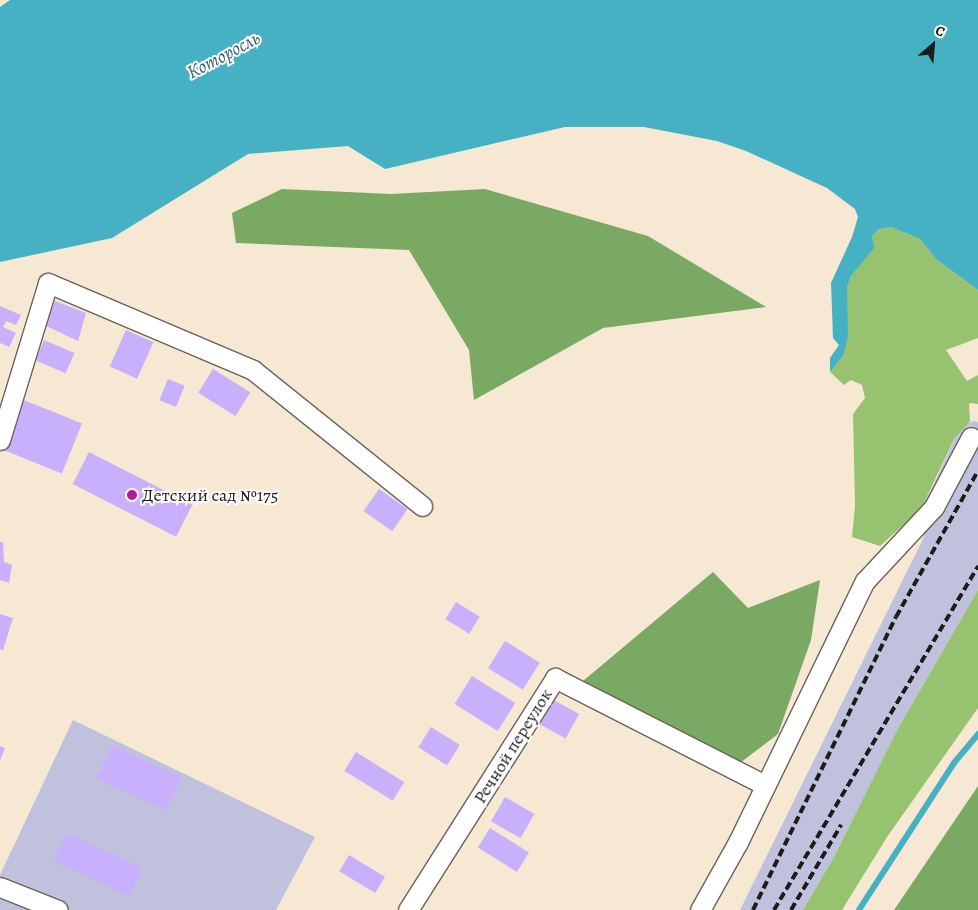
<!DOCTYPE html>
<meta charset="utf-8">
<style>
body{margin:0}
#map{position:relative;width:978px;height:910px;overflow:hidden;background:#f6e8d3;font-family:Alegreya,serif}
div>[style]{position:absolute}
.industrial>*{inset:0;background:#c0c2dd}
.green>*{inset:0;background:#97c370}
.forest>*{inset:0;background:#79a962}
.water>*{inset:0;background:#45b1c3}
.stream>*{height:5.5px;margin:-2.75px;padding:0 2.75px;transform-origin:2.75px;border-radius:2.75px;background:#45b1c3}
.building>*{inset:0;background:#c8b0fd;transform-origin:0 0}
.roads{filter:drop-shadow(1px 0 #68635c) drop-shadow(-1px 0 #68635c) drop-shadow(0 1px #68635c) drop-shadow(0 -1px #68635c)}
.minor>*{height:19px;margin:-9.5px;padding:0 9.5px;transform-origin:9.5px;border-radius:9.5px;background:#fff}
.rail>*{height:4px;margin-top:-2px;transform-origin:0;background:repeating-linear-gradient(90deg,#1c1c1c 0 8px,transparent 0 12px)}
.dots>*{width:14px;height:14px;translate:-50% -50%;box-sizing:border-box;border:2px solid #fff;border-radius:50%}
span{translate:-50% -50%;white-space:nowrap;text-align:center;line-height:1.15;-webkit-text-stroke:4px #fff;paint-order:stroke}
.poi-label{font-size:18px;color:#1c1c1c}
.left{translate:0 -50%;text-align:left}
.street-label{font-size:18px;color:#1c1c1c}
.water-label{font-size:19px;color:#2e5f67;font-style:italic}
.north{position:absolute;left:908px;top:20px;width:50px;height:50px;-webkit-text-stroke:4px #fff;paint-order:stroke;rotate:27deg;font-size:14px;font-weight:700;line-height:20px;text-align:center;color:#1c1c1c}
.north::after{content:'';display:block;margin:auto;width:18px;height:22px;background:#1c1c1c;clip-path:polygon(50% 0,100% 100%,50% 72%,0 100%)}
</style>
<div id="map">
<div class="industrial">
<i style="clip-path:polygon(975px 421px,978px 422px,978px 590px,897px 730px,835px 855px,803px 910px,740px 910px,924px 537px,913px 519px,930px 492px,958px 431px,966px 423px)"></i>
<i style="clip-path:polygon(73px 720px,315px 837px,276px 910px,0 910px,0 875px)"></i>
</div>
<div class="green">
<i style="clip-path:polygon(891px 227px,920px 239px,937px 260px,978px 290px,978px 338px,946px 350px,967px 381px,978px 375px,978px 404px,969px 403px,970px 421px,954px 439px,921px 509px,880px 546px,852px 537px,855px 506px,853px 414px,865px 398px,862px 385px,851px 380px,844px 385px,830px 372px,843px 356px,847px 288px,851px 276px,873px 248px,872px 236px,879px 229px)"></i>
<i style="clip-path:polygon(978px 590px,978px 708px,887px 837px,842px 910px,803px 910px,835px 855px,897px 730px)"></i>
</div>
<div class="forest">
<i style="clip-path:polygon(282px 189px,391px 194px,485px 189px,648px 236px,766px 307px,603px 328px,474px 400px,469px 350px,409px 250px,236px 243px,232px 213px)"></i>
<i style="clip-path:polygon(713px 572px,748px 608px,820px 580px,811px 640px,778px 734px,724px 775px,583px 681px)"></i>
<i style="clip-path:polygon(978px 786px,978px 910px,894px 910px)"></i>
</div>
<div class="water">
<i style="clip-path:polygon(10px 0,978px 0,978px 290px,937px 260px,920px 239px,891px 227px,879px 229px,872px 236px,874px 248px,851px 276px,847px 288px,848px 336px,843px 356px,830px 372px,830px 358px,839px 345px,833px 338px,831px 283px,852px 237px,858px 217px,855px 209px,827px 188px,746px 151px,717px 141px,644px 127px,565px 127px,385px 169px,348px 146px,248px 154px,112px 238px,0 262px,0 7px)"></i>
</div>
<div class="stream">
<i style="left:859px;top:910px;width:175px;rotate:-57.1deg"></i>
<i style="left:954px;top:763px;width:38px;rotate:-50deg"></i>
</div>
<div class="building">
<i style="clip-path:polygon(55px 301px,86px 313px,78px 341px,46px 326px)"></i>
<i style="clip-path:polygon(0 306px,21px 315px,16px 325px,6px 321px,3px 327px,16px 333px,9px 347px,0 343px)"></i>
<i style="left:126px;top:330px;width:30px;height:40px;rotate:24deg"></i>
<i style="left:44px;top:340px;width:33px;height:22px;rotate:23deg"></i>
<i style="left:213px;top:369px;width:44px;height:28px;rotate:32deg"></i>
<i style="left:168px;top:379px;width:18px;height:23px;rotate:22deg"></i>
<i style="left:19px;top:398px;width:68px;height:54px;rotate:22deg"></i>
<i style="left:89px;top:452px;width:116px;height:36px;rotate:27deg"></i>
<i style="left:379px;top:489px;width:35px;height:27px;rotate:35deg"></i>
<i style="clip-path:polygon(0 542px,3px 542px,4px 562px,12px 565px,9px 583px,0 580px)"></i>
<i style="left:456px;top:602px;width:28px;height:20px;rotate:32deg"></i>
<i style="clip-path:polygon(0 614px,13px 618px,3px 650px,0 649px)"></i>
<i style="left:505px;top:641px;width:41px;height:32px;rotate:32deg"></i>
<i style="left:472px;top:676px;width:51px;height:33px;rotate:32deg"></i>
<i style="left:552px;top:699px;width:31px;height:28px;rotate:29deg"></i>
<i style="left:431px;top:727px;width:34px;height:24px;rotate:32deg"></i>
<i style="left:112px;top:745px;width:77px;height:37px;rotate:25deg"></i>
<i style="clip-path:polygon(0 746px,5px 748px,0 761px)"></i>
<i style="left:356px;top:752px;width:57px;height:22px;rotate:32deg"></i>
<i style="left:505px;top:797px;width:34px;height:28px;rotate:30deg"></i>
<i style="left:490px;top:828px;width:46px;height:23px;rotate:32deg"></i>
<i style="left:67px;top:833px;width:83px;height:31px;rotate:25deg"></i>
<i style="left:349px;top:855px;width:42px;height:19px;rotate:31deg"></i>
</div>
<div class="roads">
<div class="minor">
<i style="left:0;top:440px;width:164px;rotate:-73deg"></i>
<i style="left:48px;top:283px;width:223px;rotate:23deg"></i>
<i style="left:253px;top:370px;width:217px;rotate:38.8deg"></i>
<i style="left:0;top:887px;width:62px;rotate:21.6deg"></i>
<i style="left:408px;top:910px;width:275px;rotate:-57.6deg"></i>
<i style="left:555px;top:678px;width:236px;rotate:27deg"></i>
<i style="left:700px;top:910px;width:78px;rotate:-60.8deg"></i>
<i style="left:738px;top:842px;width:290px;rotate:-64.1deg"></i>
<i style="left:865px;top:581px;width:101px;rotate:-47deg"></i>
<i style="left:934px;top:507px;width:79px;rotate:-62.1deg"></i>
</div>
</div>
<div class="rail">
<i style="left:753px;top:910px;width:326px;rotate:-64deg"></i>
<i style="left:896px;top:617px;width:167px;rotate:-60.7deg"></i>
<i style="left:774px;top:910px;width:400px;rotate:-59.3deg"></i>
<i style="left:791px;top:910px;width:99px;rotate:-59.5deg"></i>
</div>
<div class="dots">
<i style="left:132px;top:495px;background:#b5179e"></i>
</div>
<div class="poi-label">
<span class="left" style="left:142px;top:495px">Детский сад №175</span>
</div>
<div class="street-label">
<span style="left:513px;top:746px;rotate:-58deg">Речной переулок</span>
</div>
<div class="water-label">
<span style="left:224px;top:56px;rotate:-28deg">Которосль</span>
</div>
<div class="north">С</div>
</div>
